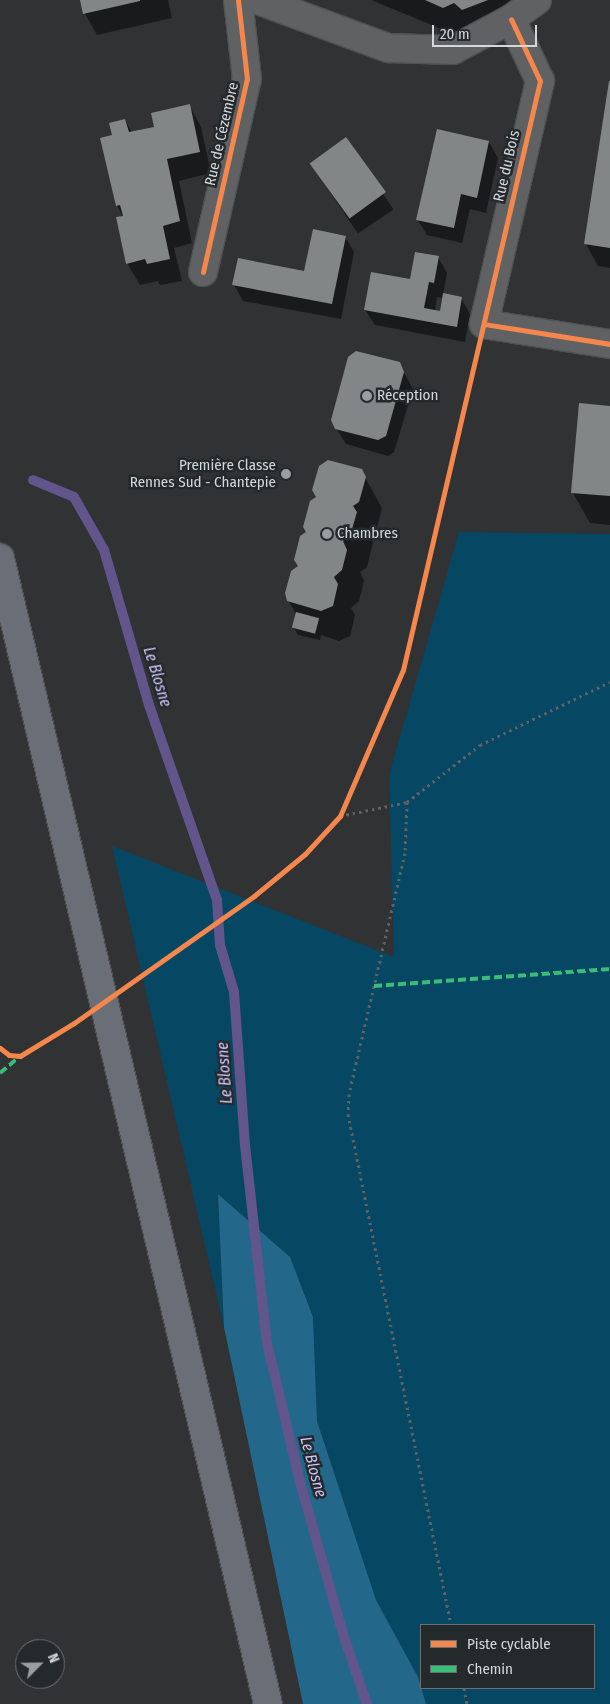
<!DOCTYPE html>
<meta charset="utf-8">
<style>
body{margin:0}
#map{position:relative;width:610px;height:1704px;overflow:hidden;background:#303234;font-family:"Fira Sans Condensed",sans-serif}
div>[style]{position:absolute}
.green>*{inset:0;background:#064864}
.forest>*{inset:0;background:#23688a}
.shadow>*{inset:0;background:#0007;transform-origin:0 0}
.stream>*{height:10px;margin:-5px;padding:0 5px;transform-origin:5px;border-radius:5px;background:#61558c}
.building>*{inset:0;background:#838687;transform-origin:0 0}
.path>*{height:3px;margin-top:-1.5px;transform-origin:0;background:repeating-linear-gradient(90deg,#5f6162 0 2.5px,transparent 0 6.5px)}
.roads{filter:drop-shadow(1px 0 #4e5051) drop-shadow(-1px 0 #4e5051) drop-shadow(0 1px #4e5051) drop-shadow(0 -1px #4e5051)}
.minor>*{height:28px;margin:-14px;padding:0 14px;transform-origin:14px;border-radius:14px;background:#5f6163}
.major>*{height:28px;margin:-14px;padding:0 14px;transform-origin:14px;border-radius:14px;background:#6a6e76}
.quiet>*{height:4px;margin-top:-2px;transform-origin:0;background:repeating-linear-gradient(90deg,#3abd76 0 8px,transparent 0 12px)}
.cycleway>*{height:5px;margin:-2.5px;padding:0 2.5px;transform-origin:2.5px;border-radius:2.5px;background:#f5874c}
.dots>*{width:14px;height:14px;translate:-50% -50%;box-sizing:border-box;border:2px solid #24292c;border-radius:50%}
span{translate:-50% -50%;white-space:nowrap;text-align:center;line-height:1.15;-webkit-text-stroke:5px #24292c;paint-order:stroke}
.street-label{font-size:15px;color:#d5d8da}
.poi-label{font-size:15px;color:#d5d8da}
.left{translate:0 -50%;text-align:left}
.right{translate:-100% -50%;text-align:right}
.water-label{font-size:16px;color:#cec4fa;font-style:italic}
.legend{position:absolute;left:420px;top:1624px;width:175px;height:65px;box-sizing:border-box;background:#24292c;border:1px solid #6b6f72;margin:0;padding:6px 9px;list-style:none;font-size:15px;color:#d5d8da}
.legend li{display:flex;align-items:center;gap:10px;height:25px}
.legend b{width:25px;border:1px solid #6b6f72}
.north{position:absolute;left:15px;top:1639px;width:50px;height:50px;box-sizing:border-box;background:#24292c;border:1px solid #6b6f72;border-radius:50%;rotate:67deg;font-size:14px;font-weight:700;line-height:20px;text-align:center;color:#d5d8da}
.north::after{content:'';display:block;margin:auto;width:18px;height:22px;background:#9b9ea0;clip-path:polygon(50% 0,100% 100%,50% 72%,0 100%)}
.scale{position:absolute;left:432px;top:25px;width:105px;height:22px;box-sizing:border-box;border:2px solid #d5d8da;border-top:0;padding-left:6px;font-size:15px;line-height:18px;white-space:nowrap;color:#d5d8da;-webkit-text-stroke:4px #24292c;paint-order:stroke}
</style>
<div id="map">
<div class="green">
<i style="clip-path:polygon(evenodd,459px 532px,610px 534px,610px 1704px,426px 1704px,418px 1677px,376px 1600px,317px 1421px,313px 1317px,290px 1257px,218px 1194px,224px 1327px,112px 846px,394px 957px,389px 775px,459px 532px,421px 1625px,594px 1625px,594px 1688px,421px 1688px,421px 1625px)"></i>
</div>
<div class="forest">
<i style="clip-path:polygon(218px 1194px,290px 1257px,313px 1317px,317px 1421px,376px 1600px,418px 1677px,426px 1704px,303px 1704px,224px 1327px)"></i>
</div>
<div class="shadow">
<i style="clip-path:polygon(81px 0,168px 0,172px 18px,97px 35px,85px 14px)"></i>
<i style="clip-path:polygon(371px 0,512px 0,461px 37px)"></i>
<i style="clip-path:polygon(610px 82px,610px 268px,598px 266px,586px 244px)"></i>
<i style="clip-path:polygon(189px 105px,201px 127px,211px 173px,179px 181px,192px 243px,174px 248px,182px 281px,160px 285px,158px 281px,140px 285px,127px 263px,123px 217px,117px 205px,113px 136px,125px 120px,132px 133px,155px 128px)"></i>
<i style="left:346px;top:139px;width:85px;height:43px;rotate:56deg"></i>
<i style="clip-path:polygon(489px 142px,498px 158px,486px 213px,470px 209px,462px 243px,427px 235px,417px 219px)"></i>
<i style="clip-path:polygon(345px 237px,354px 252px,341px 319px,243px 301px,234px 285px,305px 273px)"></i>
<i style="clip-path:polygon(evenodd,438px 257px,447px 273px,443px 295px,461px 298px,470px 314px,465px 342px,375px 325px,365px 310px,411px 280px,438px 257px,437px 297px,443px 298px,441px 313px,435px 311px,437px 297px)"></i>
<i style="clip-path:polygon(399px 363px,413px 389px,394px 452px,388px 456px,346px 444px,336px 428px)"></i>
<i style="clip-path:polygon(610px 407px,610px 525px,590px 523px,573px 493px)"></i>
<i style="clip-path:polygon(361px 470px,382px 508px,376px 532px,370px 536px,373px 543px,367px 567px,360px 572px,364px 581px,359px 601px,351px 608px,355px 615px,350px 636px,339px 641px,321px 635px,320px 640px,298px 635px,293px 626px,296px 614px,288px 600px,300px 567px,308px 533px)"></i>
</div>
<div class="stream">
<i style="left:33px;top:480px;width:44px;rotate:22.5deg"></i>
<i style="left:74px;top:497px;width:61px;rotate:60.5deg"></i>
<i style="left:104px;top:550px;width:161px;rotate:73.8deg"></i>
<i style="left:149px;top:705px;width:207px;rotate:70.8deg"></i>
<i style="left:217px;top:900px;width:45px;rotate:86.2deg"></i>
<i style="left:220px;top:945px;width:49px;rotate:73.4deg"></i>
<i style="left:234px;top:992px;width:153px;rotate:85.9deg"></i>
<i style="left:245px;top:1145px;width:199px;rotate:83.7deg"></i>
<i style="left:267px;top:1343px;width:143px;rotate:76.6deg"></i>
<i style="left:300px;top:1482px;width:161px;rotate:74.2deg"></i>
<i style="left:344px;top:1637px;width:71px;rotate:71.1deg"></i>
</div>
<div class="building">
<i style="clip-path:polygon(80px 0,140px 0,140px 1px,83px 14px)"></i>
<i style="clip-path:polygon(425px 0,488px 0,462px 10px,454px 3px,443px 8px)"></i>
<i style="clip-path:polygon(609px 81px,610px 81px,610px 248px,584px 244px)"></i>
<i style="clip-path:polygon(190px 104px,200px 152px,167px 159px,180px 221px,163px 226px,170px 259px,147px 264px,145px 259px,126px 264px,116px 217px,123px 216px,120px 205px,116px 206px,100px 138px,112px 135px,109px 123px,125px 119px,129px 132px,154px 127px,151px 113px)"></i>
<i style="clip-path:polygon(437px 129px,489px 141px,477px 198px,461px 194px,454px 228px,416px 220px)"></i>
<i style="left:346px;top:137px;width:68px;height:45px;rotate:54deg"></i>
<i style="clip-path:polygon(313px 229px,346px 236px,332px 304px,232px 285px,238px 258px,304px 271px)"></i>
<i style="clip-path:polygon(415px 252px,439px 256px,434px 283px,429px 282px,424px 308px,440px 311px,443px 293px,462px 297px,457px 327px,364px 310px,371px 272px,410px 279px)"></i>
<i style="clip-path:polygon(356px 351px,400px 362px,404px 372px,386px 436px,378px 440px,335px 429px,331px 420px,348px 357px)"></i>
<i style="clip-path:polygon(579px 403px,610px 406px,610px 496px,571px 493px)"></i>
<i style="clip-path:polygon(328px 460px,362px 469px,366px 477px,359px 502px,353px 506px,357px 512px,350px 536px,343px 541px,347px 550px,342px 570px,334px 577px,338px 584px,333px 606px,321px 611px,287px 601px,285px 593px,291px 571px,298px 566px,294px 560px,300px 536px,306px 532px,303px 527px,310px 501px,316px 497px,312px 490px,319px 466px)"></i>
<i style="left:296px;top:612px;width:24px;height:16px;rotate:15deg"></i>
</div>
<div class="path">
<i style="left:407px;top:802px;width:51px;rotate:92.2deg"></i>
<i style="left:405px;top:853px;width:247px;rotate:103.1deg"></i>
<i style="left:349px;top:1094px;width:20px;rotate:93deg"></i>
<i style="left:348px;top:1114px;width:521px;rotate:78.6deg"></i>
<i style="left:340px;top:816px;width:68px;rotate:-11.8deg"></i>
<i style="left:407px;top:802px;width:93px;rotate:-38deg"></i>
<i style="left:480px;top:745px;width:144px;rotate:-25.9deg"></i>
<i style="left:464px;top:1688px;width:16px;rotate:79deg"></i>
</div>
<div class="roads">
<div class="minor">
<i style="left:258px;top:0;width:139px;rotate:20.3deg"></i>
<i style="left:388px;top:48px;width:65px;rotate:1.8deg"></i>
<i style="left:453px;top:50px;width:66px;rotate:-28.1deg"></i>
<i style="left:511px;top:19px;width:32px;rotate:-36deg"></i>
<i style="left:511px;top:19px;width:68px;rotate:64.9deg"></i>
<i style="left:540px;top:81px;width:249px;rotate:103deg"></i>
<i style="left:484px;top:324px;width:128px;rotate:9deg"></i>
<i style="left:203px;top:272px;width:198px;rotate:-77.2deg"></i>
<i style="left:247px;top:79px;width:80px;rotate:-96.5deg"></i>
</div>
<div class="major">
<i style="left:0;top:558px;width:1177px;rotate:76.84deg"></i>
</div>
</div>
<div class="quiet">
<i style="left:374px;top:986px;width:237px;rotate:-4.1deg"></i>
<i style="left:0;top:1073px;width:26px;rotate:-40deg"></i>
</div>
<div class="cycleway">
<i style="left:203px;top:272px;width:198px;rotate:-77.2deg"></i>
<i style="left:247px;top:79px;width:80px;rotate:-96.5deg"></i>
<i style="left:484px;top:324px;width:128px;rotate:9deg"></i>
<i style="left:0;top:1048px;width:11px;rotate:38deg"></i>
<i style="left:9px;top:1055px;width:11px;rotate:5deg"></i>
<i style="left:20px;top:1056px;width:63px;rotate:-31.4deg"></i>
<i style="left:74px;top:1023px;width:220px;rotate:-35.2deg"></i>
<i style="left:254px;top:896px;width:66px;rotate:-39.5deg"></i>
<i style="left:305px;top:854px;width:52px;rotate:-47.4deg"></i>
<i style="left:340px;top:816px;width:159px;rotate:-66.7deg"></i>
<i style="left:403px;top:670px;width:605px;rotate:-76.91deg"></i>
<i style="left:540px;top:81px;width:68px;rotate:-115.1deg"></i>
</div>
<div class="dots">
<i style="left:367px;top:396px;background:#9b9ea0"></i>
<i style="left:286px;top:474px;background:#9b9ea0"></i>
<i style="left:327px;top:534px;background:#9b9ea0"></i>
</div>
<div class="street-label">
<span style="left:222px;top:134px;rotate:-77deg">Rue de Cézembre</span>
<span style="left:507px;top:166px;rotate:-77deg">Rue du Bois</span>
</div>
<div class="poi-label">
<span class="left" style="left:377px;top:396px">Réception</span>
<span class="right" style="left:276px;top:474px">Première Classe<br>Rennes Sud - Chantepie</span>
<span class="left" style="left:337px;top:534px">Chambres</span>
</div>
<div class="water-label">
<span style="left:157px;top:677px;rotate:73deg">Le Blosne</span>
<span style="left:225px;top:1073px;rotate:-94deg">Le Blosne</span>
<span style="left:313px;top:1467px;rotate:75deg">Le Blosne</span>
</div>
<ul class="legend">
<li><b style="height:6px;background:#f5874c"></b>Piste cyclable</li>
<li><b style="height:6px;background:#3abd76"></b>Chemin</li>
</ul>
<div class="north">N</div>
<div class="scale">20 m</div>
</div>
